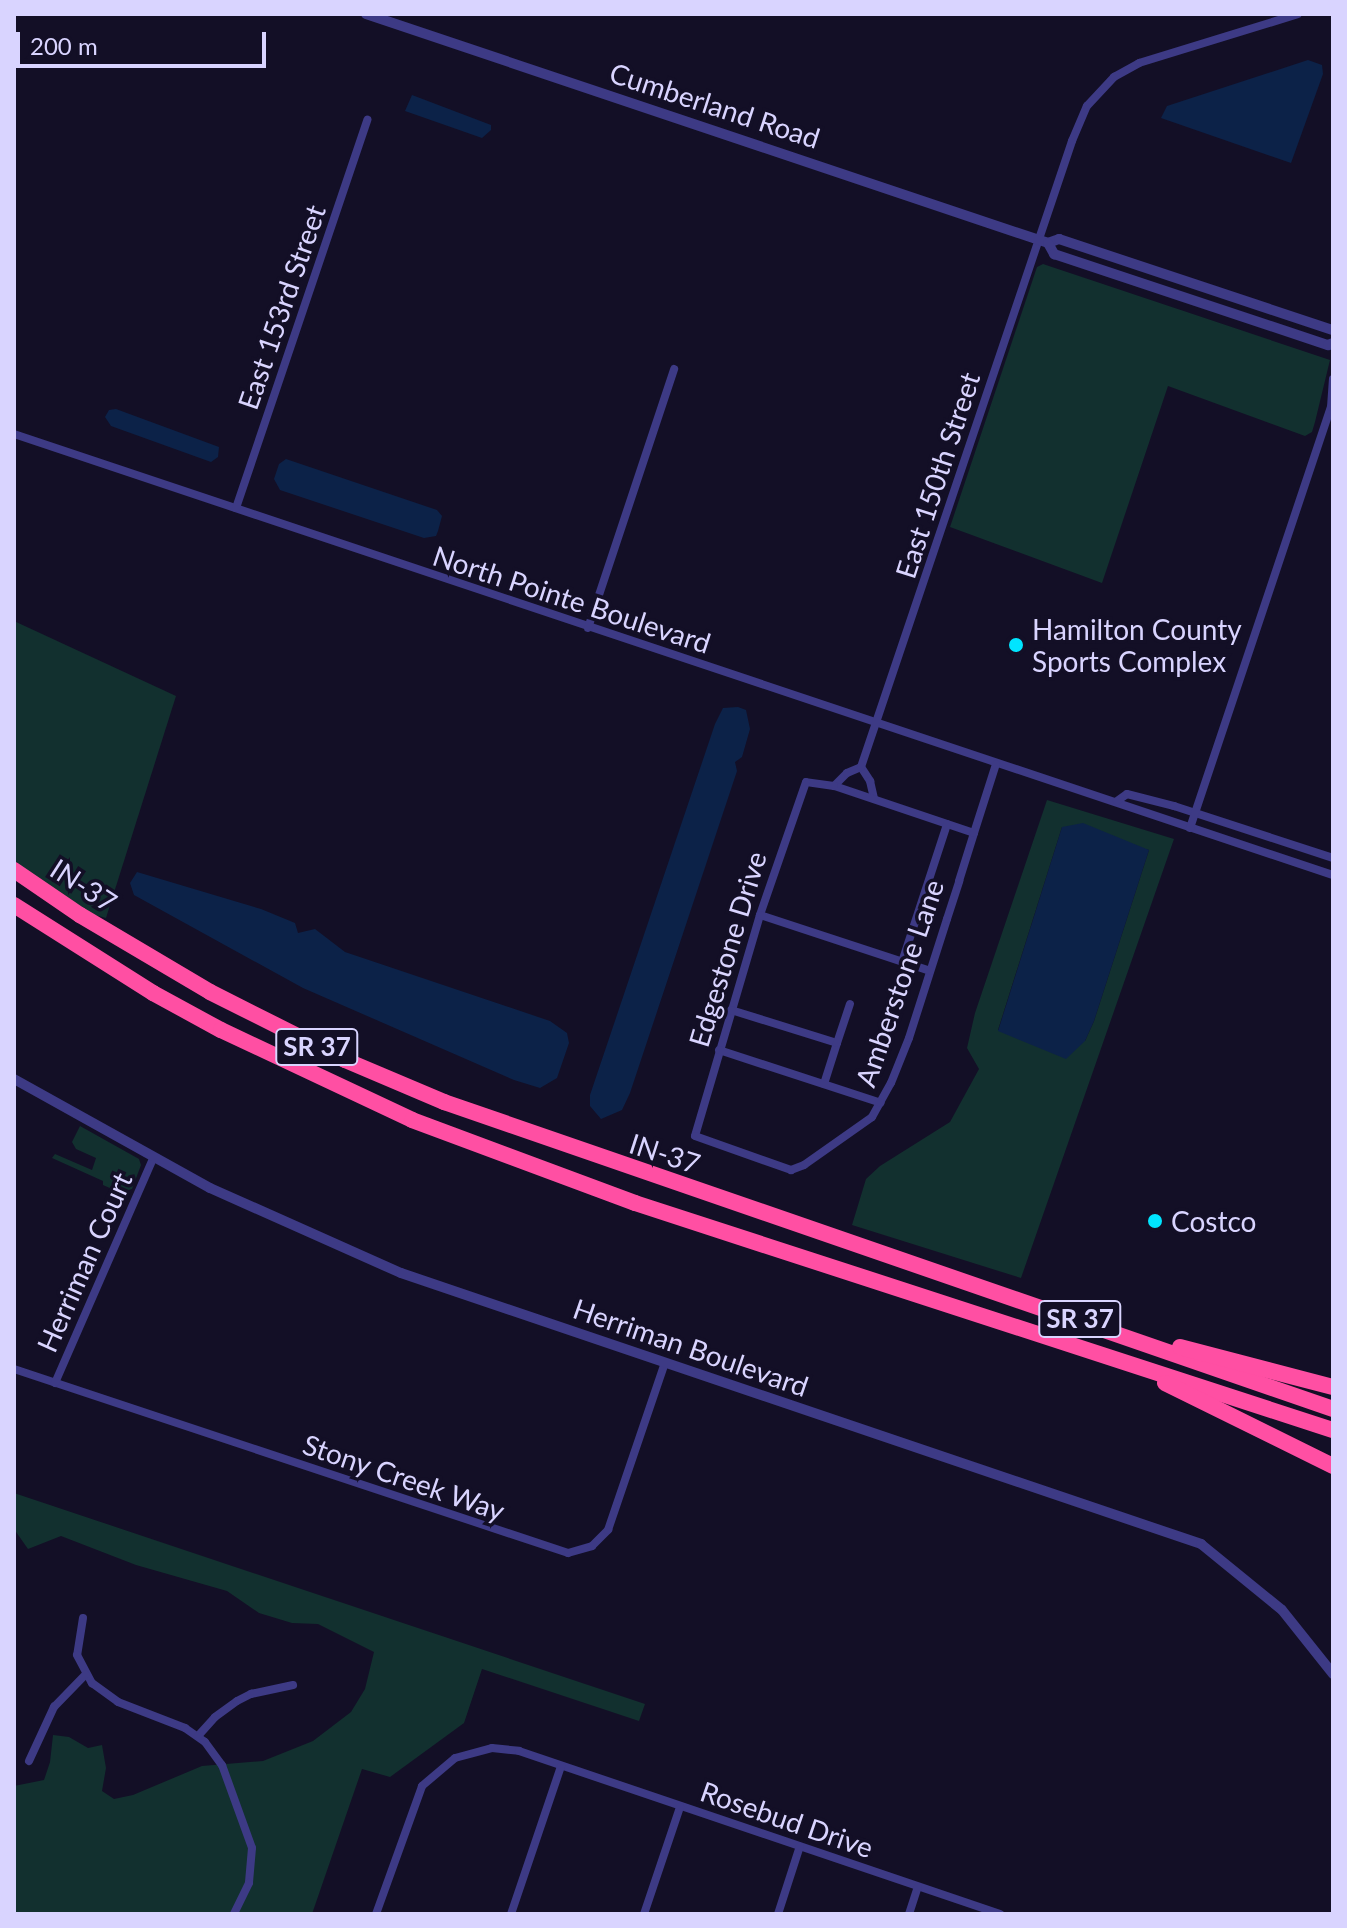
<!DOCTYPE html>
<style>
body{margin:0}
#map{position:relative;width:1347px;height:1928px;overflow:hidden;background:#130f26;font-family:Lato,sans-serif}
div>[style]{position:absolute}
.green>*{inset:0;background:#12302f}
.water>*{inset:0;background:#0c2248}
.minor>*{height:8px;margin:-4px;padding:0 4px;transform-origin:4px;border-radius:4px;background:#3d3a85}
.tertiary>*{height:10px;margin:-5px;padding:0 5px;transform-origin:5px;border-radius:5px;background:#3d3a85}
.motorway>*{height:16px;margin:-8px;padding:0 8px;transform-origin:8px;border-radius:8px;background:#ff4fa3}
.dots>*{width:22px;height:22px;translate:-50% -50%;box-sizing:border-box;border:4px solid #130f26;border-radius:50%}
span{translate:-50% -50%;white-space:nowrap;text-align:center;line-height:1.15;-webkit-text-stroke:7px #130f26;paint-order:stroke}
.shield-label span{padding:2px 6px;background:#130f26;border:2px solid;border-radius:6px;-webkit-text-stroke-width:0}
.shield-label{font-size:26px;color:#d9d4ff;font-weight:700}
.street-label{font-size:28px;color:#d9d4ff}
.poi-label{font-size:28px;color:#d9d4ff}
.left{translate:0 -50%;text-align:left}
.frame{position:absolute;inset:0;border:16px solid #d9d4ff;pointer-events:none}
.scale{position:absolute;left:16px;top:32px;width:250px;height:36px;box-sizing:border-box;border:4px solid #d9d4ff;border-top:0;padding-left:10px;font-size:24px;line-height:28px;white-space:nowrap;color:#d9d4ff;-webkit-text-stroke:6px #130f26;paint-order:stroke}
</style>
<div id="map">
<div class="green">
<i style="clip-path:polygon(1043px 264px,1330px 360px,1315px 422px,1312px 432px,1305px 436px,1168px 386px,1102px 583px,950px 527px,1037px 267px)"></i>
<i style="clip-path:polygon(14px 621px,176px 696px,106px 918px,72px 909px,14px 866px)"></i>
<i style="clip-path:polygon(evenodd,1047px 800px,1174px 839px,1021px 1278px,852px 1225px,866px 1179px,880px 1166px,950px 1122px,979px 1069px,967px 1048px,975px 1013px,1047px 800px,1062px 827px,1149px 850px,1094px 1021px,1085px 1041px,998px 1030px,1062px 827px)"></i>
<i style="clip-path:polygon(80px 1126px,139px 1159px,141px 1165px,132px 1189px,125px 1191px,115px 1187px,112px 1189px,103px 1185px,103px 1181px,52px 1158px,55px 1154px,92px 1170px,96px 1158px,76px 1149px,72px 1142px)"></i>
<i style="clip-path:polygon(14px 1493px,645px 1704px,639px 1721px,482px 1669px,464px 1723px,390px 1777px,362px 1769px,312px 1914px,14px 1914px,14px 1786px,44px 1780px,50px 1762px,53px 1735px,69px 1737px,88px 1748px,102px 1745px,106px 1768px,102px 1791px,114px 1799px,133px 1795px,202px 1766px,263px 1761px,313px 1741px,351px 1712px,365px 1689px,374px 1652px,318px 1624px,292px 1623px,259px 1613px,227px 1591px,136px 1565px,61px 1536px,28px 1549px,14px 1529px)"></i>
</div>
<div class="water">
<i style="clip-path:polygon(1308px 60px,1322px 65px,1323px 74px,1291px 163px,1161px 118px,1167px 106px)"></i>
<i style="clip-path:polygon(412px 95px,491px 125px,491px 130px,482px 138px,405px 111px)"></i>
<i style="clip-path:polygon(116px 409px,219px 447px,218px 457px,211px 462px,111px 426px,105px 417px,109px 410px)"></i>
<i style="clip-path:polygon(286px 459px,437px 510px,442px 516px,438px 531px,436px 536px,424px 538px,280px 490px,274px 479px,279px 464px)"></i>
<i style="clip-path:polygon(738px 707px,746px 710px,750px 729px,742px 757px,735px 762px,737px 771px,630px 1093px,622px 1110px,601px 1119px,590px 1106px,590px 1095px,715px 724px,723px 708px)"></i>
<i style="clip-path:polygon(1083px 823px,1149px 850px,1094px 1021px,1085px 1041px,1066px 1059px,998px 1031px,1062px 827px)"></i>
<i style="clip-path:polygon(137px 872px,261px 909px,295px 923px,298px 933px,315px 929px,345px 952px,550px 1021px,567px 1033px,569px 1043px,557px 1078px,540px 1088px,514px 1080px,303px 988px,134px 895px,130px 883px)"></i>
</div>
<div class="minor">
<i style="left:14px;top:434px;width:1391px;rotate:18.49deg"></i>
<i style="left:236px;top:508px;width:410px;rotate:-71.3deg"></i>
<i style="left:588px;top:628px;width:273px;rotate:-71.6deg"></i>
<i style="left:861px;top:767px;width:17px;rotate:57deg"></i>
<i style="left:870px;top:781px;width:18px;rotate:77deg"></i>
<i style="left:834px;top:786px;width:18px;rotate:-45deg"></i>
<i style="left:847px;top:773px;width:15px;rotate:-23deg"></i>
<i style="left:861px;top:767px;width:661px;rotate:-71.37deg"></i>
<i style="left:1072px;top:141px;width:38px;rotate:-67deg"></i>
<i style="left:1087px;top:106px;width:40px;rotate:-47deg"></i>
<i style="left:1114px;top:77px;width:29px;rotate:-29deg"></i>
<i style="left:1139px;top:63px;width:166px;rotate:-17.1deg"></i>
<i style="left:1117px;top:801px;width:12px;rotate:-35deg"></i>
<i style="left:1127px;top:794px;width:49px;rotate:14.3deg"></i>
<i style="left:1174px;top:806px;width:167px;rotate:18.1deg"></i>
<i style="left:1190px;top:828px;width:444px;rotate:-71.5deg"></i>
<i style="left:1331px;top:407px;width:28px;rotate:-86deg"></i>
<i style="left:974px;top:833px;width:148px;rotate:-161.4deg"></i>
<i style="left:834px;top:786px;width:28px;rotate:-172deg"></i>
<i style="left:806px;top:782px;width:141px;rotate:109.1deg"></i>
<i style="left:760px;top:915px;width:230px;rotate:106.4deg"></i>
<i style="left:695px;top:1136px;width:102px;rotate:19.5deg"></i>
<i style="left:791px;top:1170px;width:14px;rotate:-21deg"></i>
<i style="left:804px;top:1165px;width:83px;rotate:-35.2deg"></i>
<i style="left:872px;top:1117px;width:39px;rotate:-61deg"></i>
<i style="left:891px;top:1083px;width:48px;rotate:-68.2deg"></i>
<i style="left:909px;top:1038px;width:125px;rotate:-72.3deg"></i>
<i style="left:947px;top:919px;width:40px;rotate:-72deg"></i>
<i style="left:959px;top:881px;width:50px;rotate:-72.6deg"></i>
<i style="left:974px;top:833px;width:72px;rotate:-72.3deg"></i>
<i style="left:760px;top:915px;width:179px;rotate:18.2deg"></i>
<i style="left:902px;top:962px;width:145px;rotate:-71.9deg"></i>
<i style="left:731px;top:1010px;width:111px;rotate:17.3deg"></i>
<i style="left:837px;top:1043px;width:43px;rotate:107.6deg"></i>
<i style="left:837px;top:1043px;width:41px;rotate:-71.6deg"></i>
<i style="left:719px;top:1050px;width:170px;rotate:18.1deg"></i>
<i style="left:14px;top:1369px;width:584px;rotate:18.37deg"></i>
<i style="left:568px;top:1553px;width:25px;rotate:-16deg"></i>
<i style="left:592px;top:1546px;width:23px;rotate:-45deg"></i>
<i style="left:608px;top:1530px;width:176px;rotate:-71.2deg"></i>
<i style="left:55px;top:1383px;width:244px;rotate:-66.4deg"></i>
<i style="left:83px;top:1618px;width:37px;rotate:99deg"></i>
<i style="left:77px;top:1655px;width:32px;rotate:62deg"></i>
<i style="left:92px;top:1683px;width:32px;rotate:36deg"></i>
<i style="left:118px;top:1702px;width:72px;rotate:21.2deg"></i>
<i style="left:185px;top:1728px;width:24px;rotate:35deg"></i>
<i style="left:205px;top:1742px;width:29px;rotate:54deg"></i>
<i style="left:222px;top:1765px;width:88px;rotate:70.1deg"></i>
<i style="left:252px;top:1848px;width:35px;rotate:95deg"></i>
<i style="left:249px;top:1883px;width:34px;rotate:116deg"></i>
<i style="left:198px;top:1736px;width:25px;rotate:-48deg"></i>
<i style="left:215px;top:1717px;width:27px;rotate:-36deg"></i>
<i style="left:237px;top:1701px;width:16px;rotate:-27deg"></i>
<i style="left:251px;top:1694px;width:43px;rotate:-12.1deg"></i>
<i style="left:29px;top:1761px;width:60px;rotate:-65.2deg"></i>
<i style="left:54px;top:1707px;width:45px;rotate:-45.9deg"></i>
<i style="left:376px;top:1914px;width:136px;rotate:-70.2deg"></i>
<i style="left:422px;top:1786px;width:43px;rotate:-40.3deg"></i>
<i style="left:455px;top:1758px;width:38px;rotate:-15deg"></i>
<i style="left:492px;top:1748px;width:27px;rotate:6deg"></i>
<i style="left:519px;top:1751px;width:508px;rotate:18.72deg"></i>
<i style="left:511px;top:1914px;width:156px;rotate:-71.3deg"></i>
<i style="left:644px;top:1914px;width:113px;rotate:-71.4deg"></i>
<i style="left:778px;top:1914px;width:71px;rotate:-72.1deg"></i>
<i style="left:909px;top:1914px;width:28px;rotate:-72deg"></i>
</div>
<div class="tertiary">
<i style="left:366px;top:14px;width:719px;rotate:18.56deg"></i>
<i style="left:1048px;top:243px;width:12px;rotate:-20deg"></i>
<i style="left:1059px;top:239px;width:289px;rotate:18.4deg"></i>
<i style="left:1048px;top:243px;width:13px;rotate:61deg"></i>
<i style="left:1054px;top:254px;width:289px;rotate:18.4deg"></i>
<i style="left:1328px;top:345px;width:5px;rotate:-22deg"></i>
<i style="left:14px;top:1079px;width:224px;rotate:29.1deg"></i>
<i style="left:210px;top:1188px;width:209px;rotate:24deg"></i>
<i style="left:401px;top:1273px;width:845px;rotate:18.71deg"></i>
<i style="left:1201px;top:1544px;width:104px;rotate:39.2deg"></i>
<i style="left:1282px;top:1610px;width:82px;rotate:51.4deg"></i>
</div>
<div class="motorway">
<i style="left:14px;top:870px;width:80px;rotate:34.3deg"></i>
<i style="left:80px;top:915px;width:151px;rotate:30.6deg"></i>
<i style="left:210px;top:992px;width:151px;rotate:26.7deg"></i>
<i style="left:345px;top:1060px;width:108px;rotate:23deg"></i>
<i style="left:444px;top:1102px;width:941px;rotate:19.05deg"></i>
<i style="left:14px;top:905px;width:165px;rotate:32.3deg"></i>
<i style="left:153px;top:993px;width:77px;rotate:28.6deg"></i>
<i style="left:221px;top:1030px;width:211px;rotate:25.2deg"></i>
<i style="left:412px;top:1120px;width:238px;rotate:20.4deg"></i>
<i style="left:635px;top:1203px;width:734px;rotate:18.02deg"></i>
<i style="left:1180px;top:1347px;width:158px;rotate:14.7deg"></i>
<i style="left:1165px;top:1383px;width:187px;rotate:26.3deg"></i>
</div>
<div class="dots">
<i style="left:1016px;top:645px;background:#00e5ff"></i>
<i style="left:1155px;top:1221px;background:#00e5ff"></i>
</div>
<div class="shield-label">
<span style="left:317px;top:1047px">SR 37</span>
<span style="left:1080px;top:1319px">SR 37</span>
</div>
<div class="street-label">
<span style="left:715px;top:105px;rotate:18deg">Cumberland Road</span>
<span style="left:281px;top:307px;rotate:-71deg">East 153rd Street</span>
<span style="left:937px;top:475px;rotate:-72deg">East 150th Street</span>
<span style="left:572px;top:599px;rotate:18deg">North Pointe Boulevard</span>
<span style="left:84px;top:885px;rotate:33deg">IN-37</span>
<span style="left:727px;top:949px;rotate:-73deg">Edgestone Drive</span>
<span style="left:899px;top:983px;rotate:-71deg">Amberstone Lane</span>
<span style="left:665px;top:1153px;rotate:18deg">IN-37</span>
<span style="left:84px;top:1262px;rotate:-66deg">Herriman Court</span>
<span style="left:691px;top:1347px;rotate:19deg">Herriman Boulevard</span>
<span style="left:404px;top:1477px;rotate:19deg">Stony Creek Way</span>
<span style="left:787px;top:1819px;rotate:19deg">Rosebud Drive</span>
</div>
<div class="poi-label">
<span class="left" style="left:1032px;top:645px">Hamilton County<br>Sports Complex</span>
<span class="left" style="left:1171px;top:1221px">Costco</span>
</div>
<div class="frame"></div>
<div class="scale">200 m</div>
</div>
